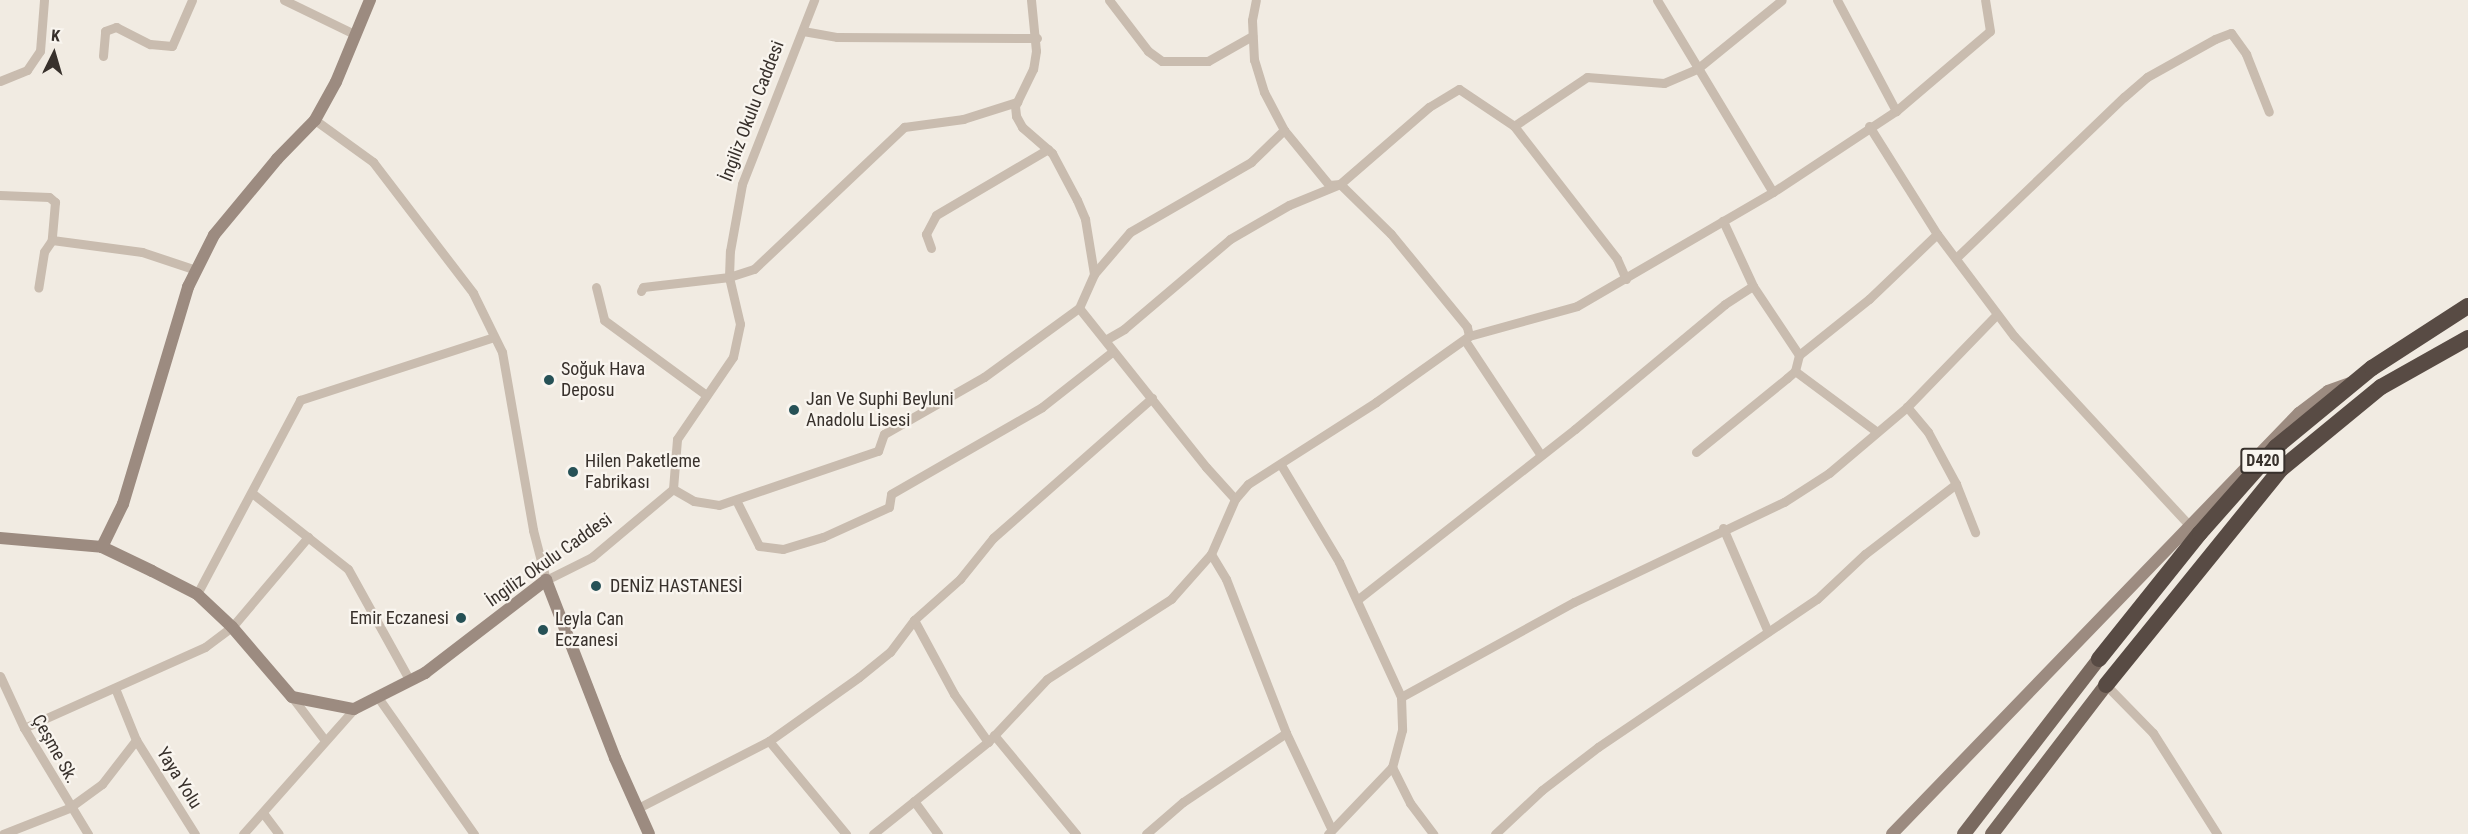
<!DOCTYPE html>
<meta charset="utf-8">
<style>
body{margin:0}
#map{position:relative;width:2468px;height:834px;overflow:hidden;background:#f1ebe2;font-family:"Roboto Condensed",sans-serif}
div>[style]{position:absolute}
.street>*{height:9px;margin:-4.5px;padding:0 4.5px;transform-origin:4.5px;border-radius:4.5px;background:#c9bcaf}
.secondary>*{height:12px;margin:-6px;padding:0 6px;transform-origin:6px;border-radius:6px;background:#9c8b80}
.primary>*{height:14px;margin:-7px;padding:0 7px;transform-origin:7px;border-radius:7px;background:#79695f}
.highway>*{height:16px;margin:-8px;padding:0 8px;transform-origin:8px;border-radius:8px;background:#584b44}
.dots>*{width:16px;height:16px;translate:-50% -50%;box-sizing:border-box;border:3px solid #f9f5ef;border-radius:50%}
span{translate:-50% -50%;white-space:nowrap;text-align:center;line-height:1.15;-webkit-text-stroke:4.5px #f9f5ef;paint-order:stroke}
.shield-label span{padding:2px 4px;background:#f9f5ef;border:2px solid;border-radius:4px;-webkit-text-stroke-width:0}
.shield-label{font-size:16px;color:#38312c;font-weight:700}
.street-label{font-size:18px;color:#38312c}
.poi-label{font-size:18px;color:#38312c}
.left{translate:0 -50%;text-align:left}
.right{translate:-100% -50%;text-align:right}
.north{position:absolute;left:24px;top:24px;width:60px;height:60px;-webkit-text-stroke:4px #f9f5ef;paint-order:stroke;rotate:5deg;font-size:16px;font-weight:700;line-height:24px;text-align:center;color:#38312c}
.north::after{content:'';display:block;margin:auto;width:21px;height:27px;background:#38312c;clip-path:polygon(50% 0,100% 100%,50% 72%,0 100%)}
</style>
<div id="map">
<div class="street">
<i style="left:284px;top:0;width:78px;rotate:25.9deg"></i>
<i style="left:1031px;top:0;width:51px;rotate:84.4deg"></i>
<i style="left:1036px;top:51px;width:18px;rotate:99deg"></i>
<i style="left:1033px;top:69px;width:41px;rotate:115.9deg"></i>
<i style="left:1015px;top:106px;width:10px;rotate:84deg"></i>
<i style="left:1016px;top:116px;width:13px;rotate:61deg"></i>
<i style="left:1022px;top:127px;width:40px;rotate:41deg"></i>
<i style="left:1052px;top:153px;width:53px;rotate:62deg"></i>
<i style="left:1077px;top:200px;width:21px;rotate:67deg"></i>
<i style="left:1085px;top:219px;width:56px;rotate:80.7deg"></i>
<i style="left:1109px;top:0;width:64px;rotate:52.6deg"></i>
<i style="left:1148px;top:51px;width:17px;rotate:36deg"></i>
<i style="left:1162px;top:61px;width:46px"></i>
<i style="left:1208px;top:61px;width:51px;rotate:-29.6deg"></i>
<i style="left:1657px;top:0;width:224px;rotate:58.9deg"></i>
<i style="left:1837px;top:0;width:126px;rotate:62deg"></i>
<i style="left:803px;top:31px;width:35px;rotate:10deg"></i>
<i style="left:837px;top:37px;width:200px;rotate:0.3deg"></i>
<i style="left:103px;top:56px;width:25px;rotate:-85deg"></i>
<i style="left:105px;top:31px;width:12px;rotate:-20deg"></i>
<i style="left:116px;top:27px;width:38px;rotate:27deg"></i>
<i style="left:150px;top:44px;width:22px;rotate:5deg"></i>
<i style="left:172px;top:46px;width:50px;rotate:-66.5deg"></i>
<i style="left:0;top:81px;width:29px;rotate:-22deg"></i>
<i style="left:27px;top:70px;width:23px;rotate:-56deg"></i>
<i style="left:40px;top:51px;width:51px;rotate:-85.5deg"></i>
<i style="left:315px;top:120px;width:72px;rotate:35.9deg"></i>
<i style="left:373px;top:162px;width:165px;rotate:52.6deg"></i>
<i style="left:473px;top:293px;width:66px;rotate:63.8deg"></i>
<i style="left:502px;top:352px;width:181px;rotate:80.1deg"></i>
<i style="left:533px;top:530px;width:52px;rotate:75.4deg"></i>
<i style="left:546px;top:580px;width:51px;rotate:-26.6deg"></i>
<i style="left:592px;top:557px;width:106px;rotate:-40deg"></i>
<i style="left:673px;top:489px;width:50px;rotate:-85.4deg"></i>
<i style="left:677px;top:439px;width:99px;rotate:-55.7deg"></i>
<i style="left:733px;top:357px;width:34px;rotate:-78deg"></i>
<i style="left:740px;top:324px;width:48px;rotate:-103.2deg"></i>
<i style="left:729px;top:277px;width:26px;rotate:-88deg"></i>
<i style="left:730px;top:251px;width:68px;rotate:-79.8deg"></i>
<i style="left:742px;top:184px;width:198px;rotate:-68.6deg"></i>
<i style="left:1514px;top:126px;width:88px;rotate:-33.9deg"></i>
<i style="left:1587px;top:77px;width:77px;rotate:4.5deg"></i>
<i style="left:1664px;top:83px;width:36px;rotate:-23deg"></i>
<i style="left:1697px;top:69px;width:109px;rotate:-39.1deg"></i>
<i style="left:1869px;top:126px;width:128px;rotate:57.8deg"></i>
<i style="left:1937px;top:234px;width:128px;rotate:53deg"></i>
<i style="left:2014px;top:336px;width:258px;rotate:47.2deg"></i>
<i style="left:1284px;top:130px;width:71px;rotate:50.7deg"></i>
<i style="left:1329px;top:185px;width:11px;rotate:-5deg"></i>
<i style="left:1340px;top:184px;width:71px;rotate:44.4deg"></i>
<i style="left:1391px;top:234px;width:120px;rotate:50.7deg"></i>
<i style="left:1467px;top:327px;width:9px;rotate:77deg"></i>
<i style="left:0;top:195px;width:49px;rotate:2.3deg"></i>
<i style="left:49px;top:197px;width:8px;rotate:40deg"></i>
<i style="left:55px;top:202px;width:38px;rotate:95deg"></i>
<i style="left:52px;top:240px;width:14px;rotate:124deg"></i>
<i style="left:44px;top:252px;width:36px;rotate:99deg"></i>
<i style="left:52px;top:240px;width:91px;rotate:7.6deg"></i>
<i style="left:142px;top:252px;width:57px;rotate:18.4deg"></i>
<i style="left:931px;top:248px;width:15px;rotate:-110deg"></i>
<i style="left:926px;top:234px;width:21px;rotate:-62deg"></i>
<i style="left:936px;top:215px;width:130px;rotate:-30.5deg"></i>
<i style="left:1957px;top:257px;width:231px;rotate:-43.8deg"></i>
<i style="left:2124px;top:97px;width:30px;rotate:-41deg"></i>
<i style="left:2147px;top:77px;width:78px;rotate:-29.2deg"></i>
<i style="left:2215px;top:39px;width:17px;rotate:-21deg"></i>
<i style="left:2231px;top:33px;width:26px;rotate:54deg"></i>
<i style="left:2246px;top:54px;width:62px;rotate:68.4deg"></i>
<i style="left:596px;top:287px;width:34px;rotate:76deg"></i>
<i style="left:604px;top:320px;width:127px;rotate:36.3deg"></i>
<i style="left:641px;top:291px;width:4px;rotate:-63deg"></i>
<i style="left:643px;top:287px;width:87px;rotate:-6.6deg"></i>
<i style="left:729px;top:277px;width:26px;rotate:-18deg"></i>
<i style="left:754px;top:269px;width:207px;rotate:-43.4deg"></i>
<i style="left:904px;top:127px;width:60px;rotate:-7.7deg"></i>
<i style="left:963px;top:119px;width:57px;rotate:-17.5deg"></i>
<i style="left:1107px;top:339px;width:20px;rotate:-30deg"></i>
<i style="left:1124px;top:329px;width:139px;rotate:-40.3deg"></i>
<i style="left:1230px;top:239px;width:68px;rotate:-30deg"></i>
<i style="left:1289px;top:205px;width:55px;rotate:-22.4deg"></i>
<i style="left:1340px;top:184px;width:118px;rotate:-40.9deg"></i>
<i style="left:1429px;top:107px;width:35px;rotate:-31deg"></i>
<i style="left:1459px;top:89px;width:66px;rotate:33.9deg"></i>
<i style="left:1514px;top:126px;width:168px;rotate:52.2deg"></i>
<i style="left:1617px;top:259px;width:22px;rotate:66deg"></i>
<i style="left:1466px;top:342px;width:134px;rotate:56.5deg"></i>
<i style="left:1799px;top:355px;width:90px;rotate:-38.7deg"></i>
<i style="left:1869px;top:299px;width:94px;rotate:-43.7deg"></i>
<i style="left:1795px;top:371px;width:102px;rotate:36.6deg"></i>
<i style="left:1696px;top:452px;width:117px;rotate:-39.1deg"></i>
<i style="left:1787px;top:378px;width:11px;rotate:-41deg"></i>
<i style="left:1795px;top:371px;width:16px;rotate:-76deg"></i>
<i style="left:1799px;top:355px;width:83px;rotate:-123.7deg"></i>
<i style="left:1753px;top:286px;width:72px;rotate:-114.8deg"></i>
<i style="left:1281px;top:465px;width:113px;rotate:59.1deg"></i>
<i style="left:1339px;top:562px;width:149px;rotate:65.3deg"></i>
<i style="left:1401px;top:697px;width:33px;rotate:88deg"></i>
<i style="left:1402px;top:730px;width:38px;rotate:105deg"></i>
<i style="left:1392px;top:767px;width:40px;rotate:63.4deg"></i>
<i style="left:1410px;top:803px;width:39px;rotate:53deg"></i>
<i style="left:1956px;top:484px;width:52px;rotate:68.4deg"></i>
<i style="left:673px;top:489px;width:24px;rotate:30deg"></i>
<i style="left:694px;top:501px;width:25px;rotate:9deg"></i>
<i style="left:719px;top:505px;width:168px;rotate:-18.8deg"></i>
<i style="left:878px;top:451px;width:18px;rotate:-71deg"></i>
<i style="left:884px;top:434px;width:115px;rotate:-29.7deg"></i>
<i style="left:984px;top:377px;width:117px;rotate:-36deg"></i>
<i style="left:252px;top:493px;width:122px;rotate:38.4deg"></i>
<i style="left:348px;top:569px;width:126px;rotate:61deg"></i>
<i style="left:1235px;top:499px;width:43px;rotate:-132.2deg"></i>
<i style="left:1206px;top:467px;width:203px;rotate:-128.6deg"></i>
<i style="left:1079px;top:308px;width:37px;rotate:-66deg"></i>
<i style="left:1094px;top:274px;width:55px;rotate:-49.4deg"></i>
<i style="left:1130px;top:232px;width:140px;rotate:-30deg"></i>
<i style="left:1251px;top:162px;width:46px;rotate:-44.1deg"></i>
<i style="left:1284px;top:130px;width:43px;rotate:-117.8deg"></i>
<i style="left:1264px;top:92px;width:34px;rotate:-107deg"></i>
<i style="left:1254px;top:60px;width:40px;rotate:-92.9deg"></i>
<i style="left:1252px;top:20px;width:20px;rotate:-79deg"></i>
<i style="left:736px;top:500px;width:51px;rotate:63.4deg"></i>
<i style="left:759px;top:546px;width:24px;rotate:7deg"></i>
<i style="left:783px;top:549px;width:42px;rotate:-16.7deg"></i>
<i style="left:823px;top:537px;width:72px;rotate:-24.4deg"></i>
<i style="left:889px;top:507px;width:13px;rotate:-81deg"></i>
<i style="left:891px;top:494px;width:174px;rotate:-29.9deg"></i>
<i style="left:1042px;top:407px;width:89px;rotate:-38.2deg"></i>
<i style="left:1723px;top:528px;width:113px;rotate:66.6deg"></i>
<i style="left:1211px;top:554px;width:29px;rotate:59deg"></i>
<i style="left:1226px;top:579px;width:165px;rotate:68.7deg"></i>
<i style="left:1286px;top:733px;width:105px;rotate:64.7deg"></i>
<i style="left:197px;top:594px;width:220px;rotate:-62deg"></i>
<i style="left:300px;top:400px;width:204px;rotate:-18deg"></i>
<i style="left:1357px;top:600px;width:277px;rotate:-38.1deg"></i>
<i style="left:1575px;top:429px;width:195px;rotate:-39.8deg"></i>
<i style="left:1725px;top:304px;width:33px;rotate:-33deg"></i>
<i style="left:914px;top:620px;width:84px;rotate:61.6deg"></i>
<i style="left:954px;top:694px;width:59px;rotate:54.7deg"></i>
<i style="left:0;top:676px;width:57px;rotate:65.2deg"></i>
<i style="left:24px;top:728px;width:124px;rotate:58.9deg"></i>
<i style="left:2106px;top:685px;width:67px;rotate:45.6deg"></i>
<i style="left:2153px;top:733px;width:120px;rotate:57.6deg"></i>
<i style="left:377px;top:696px;width:169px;rotate:54.9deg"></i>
<i style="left:292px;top:697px;width:53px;rotate:52.7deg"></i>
<i style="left:1401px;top:697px;width:197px;rotate:-28.8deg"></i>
<i style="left:1574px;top:602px;width:233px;rotate:-25.5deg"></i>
<i style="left:1784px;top:502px;width:54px;rotate:-32.8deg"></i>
<i style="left:1829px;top:473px;width:102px;rotate:-40.2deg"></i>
<i style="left:1907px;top:407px;width:129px;rotate:-45.9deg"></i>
<i style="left:24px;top:728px;width:198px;rotate:-24.1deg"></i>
<i style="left:205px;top:647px;width:34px;rotate:-37deg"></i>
<i style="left:232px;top:627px;width:118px;rotate:-49.8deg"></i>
<i style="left:994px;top:735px;width:129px;rotate:50.4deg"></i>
<i style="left:136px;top:740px;width:111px;rotate:57.9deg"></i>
<i style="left:769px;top:741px;width:121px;rotate:50.4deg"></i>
<i style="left:914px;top:801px;width:41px;rotate:54deg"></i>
<i style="left:638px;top:808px;width:147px;rotate:-27.1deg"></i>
<i style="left:769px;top:741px;width:110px;rotate:-35.4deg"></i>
<i style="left:859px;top:677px;width:40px;rotate:-39deg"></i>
<i style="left:890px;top:652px;width:40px;rotate:-53deg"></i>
<i style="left:914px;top:620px;width:62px;rotate:-41.7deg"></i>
<i style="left:960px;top:579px;width:53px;rotate:-51.2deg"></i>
<i style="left:993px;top:538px;width:212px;rotate:-41.4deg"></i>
<i style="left:263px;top:813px;width:26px;rotate:53deg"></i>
<i style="left:3px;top:834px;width:71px;rotate:-21.5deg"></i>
<i style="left:69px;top:808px;width:41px;rotate:-36deg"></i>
<i style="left:102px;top:784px;width:56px;rotate:-52.3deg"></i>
<i style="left:136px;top:740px;width:56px;rotate:-112deg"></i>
<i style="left:243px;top:834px;width:167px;rotate:-48.4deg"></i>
<i style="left:873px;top:834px;width:147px;rotate:-38.7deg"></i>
<i style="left:988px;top:742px;width:86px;rotate:-46.9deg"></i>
<i style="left:1047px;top:679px;width:148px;rotate:-32.8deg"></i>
<i style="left:1171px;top:599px;width:60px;rotate:-48.4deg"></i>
<i style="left:1211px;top:554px;width:60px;rotate:-66.4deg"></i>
<i style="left:1235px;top:499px;width:20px;rotate:-49deg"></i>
<i style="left:1248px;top:484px;width:152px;rotate:-32.6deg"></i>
<i style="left:1376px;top:402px;width:114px;rotate:-35.4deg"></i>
<i style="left:1469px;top:336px;width:112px;rotate:-15.5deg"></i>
<i style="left:1577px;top:306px;width:227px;rotate:-30.2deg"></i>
<i style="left:1773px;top:192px;width:147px;rotate:-33.4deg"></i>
<i style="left:1896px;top:111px;width:123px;rotate:-40.4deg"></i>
<i style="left:1990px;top:31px;width:31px;rotate:-99deg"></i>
<i style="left:1146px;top:834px;width:49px;rotate:-40.9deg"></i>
<i style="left:1183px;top:802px;width:124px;rotate:-33.8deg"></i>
<i style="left:1328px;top:834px;width:93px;rotate:-46.3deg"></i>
<i style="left:1495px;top:834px;width:64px;rotate:-43.1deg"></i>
<i style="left:1542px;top:790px;width:71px;rotate:-37.5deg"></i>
<i style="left:1598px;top:747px;width:264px;rotate:-34.1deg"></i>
<i style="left:1817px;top:599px;width:66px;rotate:-43.2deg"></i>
<i style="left:1865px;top:554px;width:115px;rotate:-37.6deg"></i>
<i style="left:1956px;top:484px;width:59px;rotate:-118.3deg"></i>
<i style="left:1928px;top:432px;width:33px;rotate:-130deg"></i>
</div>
<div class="secondary">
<i style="left:0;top:538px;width:102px;rotate:5deg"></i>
<i style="left:102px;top:547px;width:55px;rotate:25.6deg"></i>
<i style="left:152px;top:571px;width:51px;rotate:27.1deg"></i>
<i style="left:197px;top:594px;width:48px;rotate:43.3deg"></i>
<i style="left:232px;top:627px;width:92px;rotate:49.4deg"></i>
<i style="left:292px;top:697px;width:63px;rotate:11deg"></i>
<i style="left:354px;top:709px;width:80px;rotate:-26.9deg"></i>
<i style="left:425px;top:673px;width:153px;rotate:-37.5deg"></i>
<i style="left:546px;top:580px;width:191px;rotate:68.8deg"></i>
<i style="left:615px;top:758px;width:83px;rotate:65.9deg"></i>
<i style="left:102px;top:547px;width:48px;rotate:-64deg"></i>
<i style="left:123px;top:504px;width:227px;rotate:-73.3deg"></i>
<i style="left:188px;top:287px;width:58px;rotate:-63.4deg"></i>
<i style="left:214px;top:235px;width:99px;rotate:-50.3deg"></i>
<i style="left:277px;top:159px;width:54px;rotate:-45.7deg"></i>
<i style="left:315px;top:120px;width:43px;rotate:-61.1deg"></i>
<i style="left:336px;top:82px;width:89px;rotate:-67.5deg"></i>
<i style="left:1892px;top:834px;width:586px;rotate:-45.97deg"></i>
<i style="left:2299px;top:413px;width:36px;rotate:-37deg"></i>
<i style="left:2328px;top:391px;width:23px;rotate:-20deg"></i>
</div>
<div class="primary">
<i style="left:1964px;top:834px;width:221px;rotate:-52.4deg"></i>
<i style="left:1992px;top:834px;width:188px;rotate:-52.6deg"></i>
</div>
<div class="highway">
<i style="left:2099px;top:659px;width:161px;rotate:-51.3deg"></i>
<i style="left:2200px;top:533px;width:115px;rotate:-48.5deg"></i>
<i style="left:2276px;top:447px;width:124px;rotate:-39.5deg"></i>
<i style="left:2372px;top:368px;width:114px;rotate:-32.9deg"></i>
<i style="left:2106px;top:685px;width:278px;rotate:-51deg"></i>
<i style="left:2281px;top:469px;width:129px;rotate:-39.4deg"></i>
<i style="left:2381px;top:387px;width:100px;rotate:-29.4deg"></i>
</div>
<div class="dots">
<i style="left:549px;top:380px;background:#265156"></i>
<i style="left:794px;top:410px;background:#265156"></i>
<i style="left:573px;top:472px;background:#265156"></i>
<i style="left:596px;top:586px;background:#265156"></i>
<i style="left:461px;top:618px;background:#265156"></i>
<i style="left:543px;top:630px;background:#265156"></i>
</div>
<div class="shield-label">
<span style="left:2263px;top:461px">D420</span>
</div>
<div class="street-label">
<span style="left:752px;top:111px;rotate:-69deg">İngiliz Okulu Caddesi</span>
<span style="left:549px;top:560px;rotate:-35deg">İngiliz Okulu Caddesi</span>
<span style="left:55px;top:749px;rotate:61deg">Çeşme Sk.</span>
<span style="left:179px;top:778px;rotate:58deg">Yaya Yolu</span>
</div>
<div class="poi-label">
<span class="left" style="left:561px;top:380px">Soğuk Hava<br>Deposu</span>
<span class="left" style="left:806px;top:410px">Jan Ve Suphi Beyluni<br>Anadolu Lisesi</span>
<span class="left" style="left:585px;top:472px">Hilen Paketleme<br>Fabrikası</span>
<span class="left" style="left:610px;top:586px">DENİZ HASTANESİ</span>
<span class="right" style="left:449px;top:618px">Emir Eczanesi</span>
<span class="left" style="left:555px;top:630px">Leyla Can<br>Eczanesi</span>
</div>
<div class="north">K</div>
</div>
